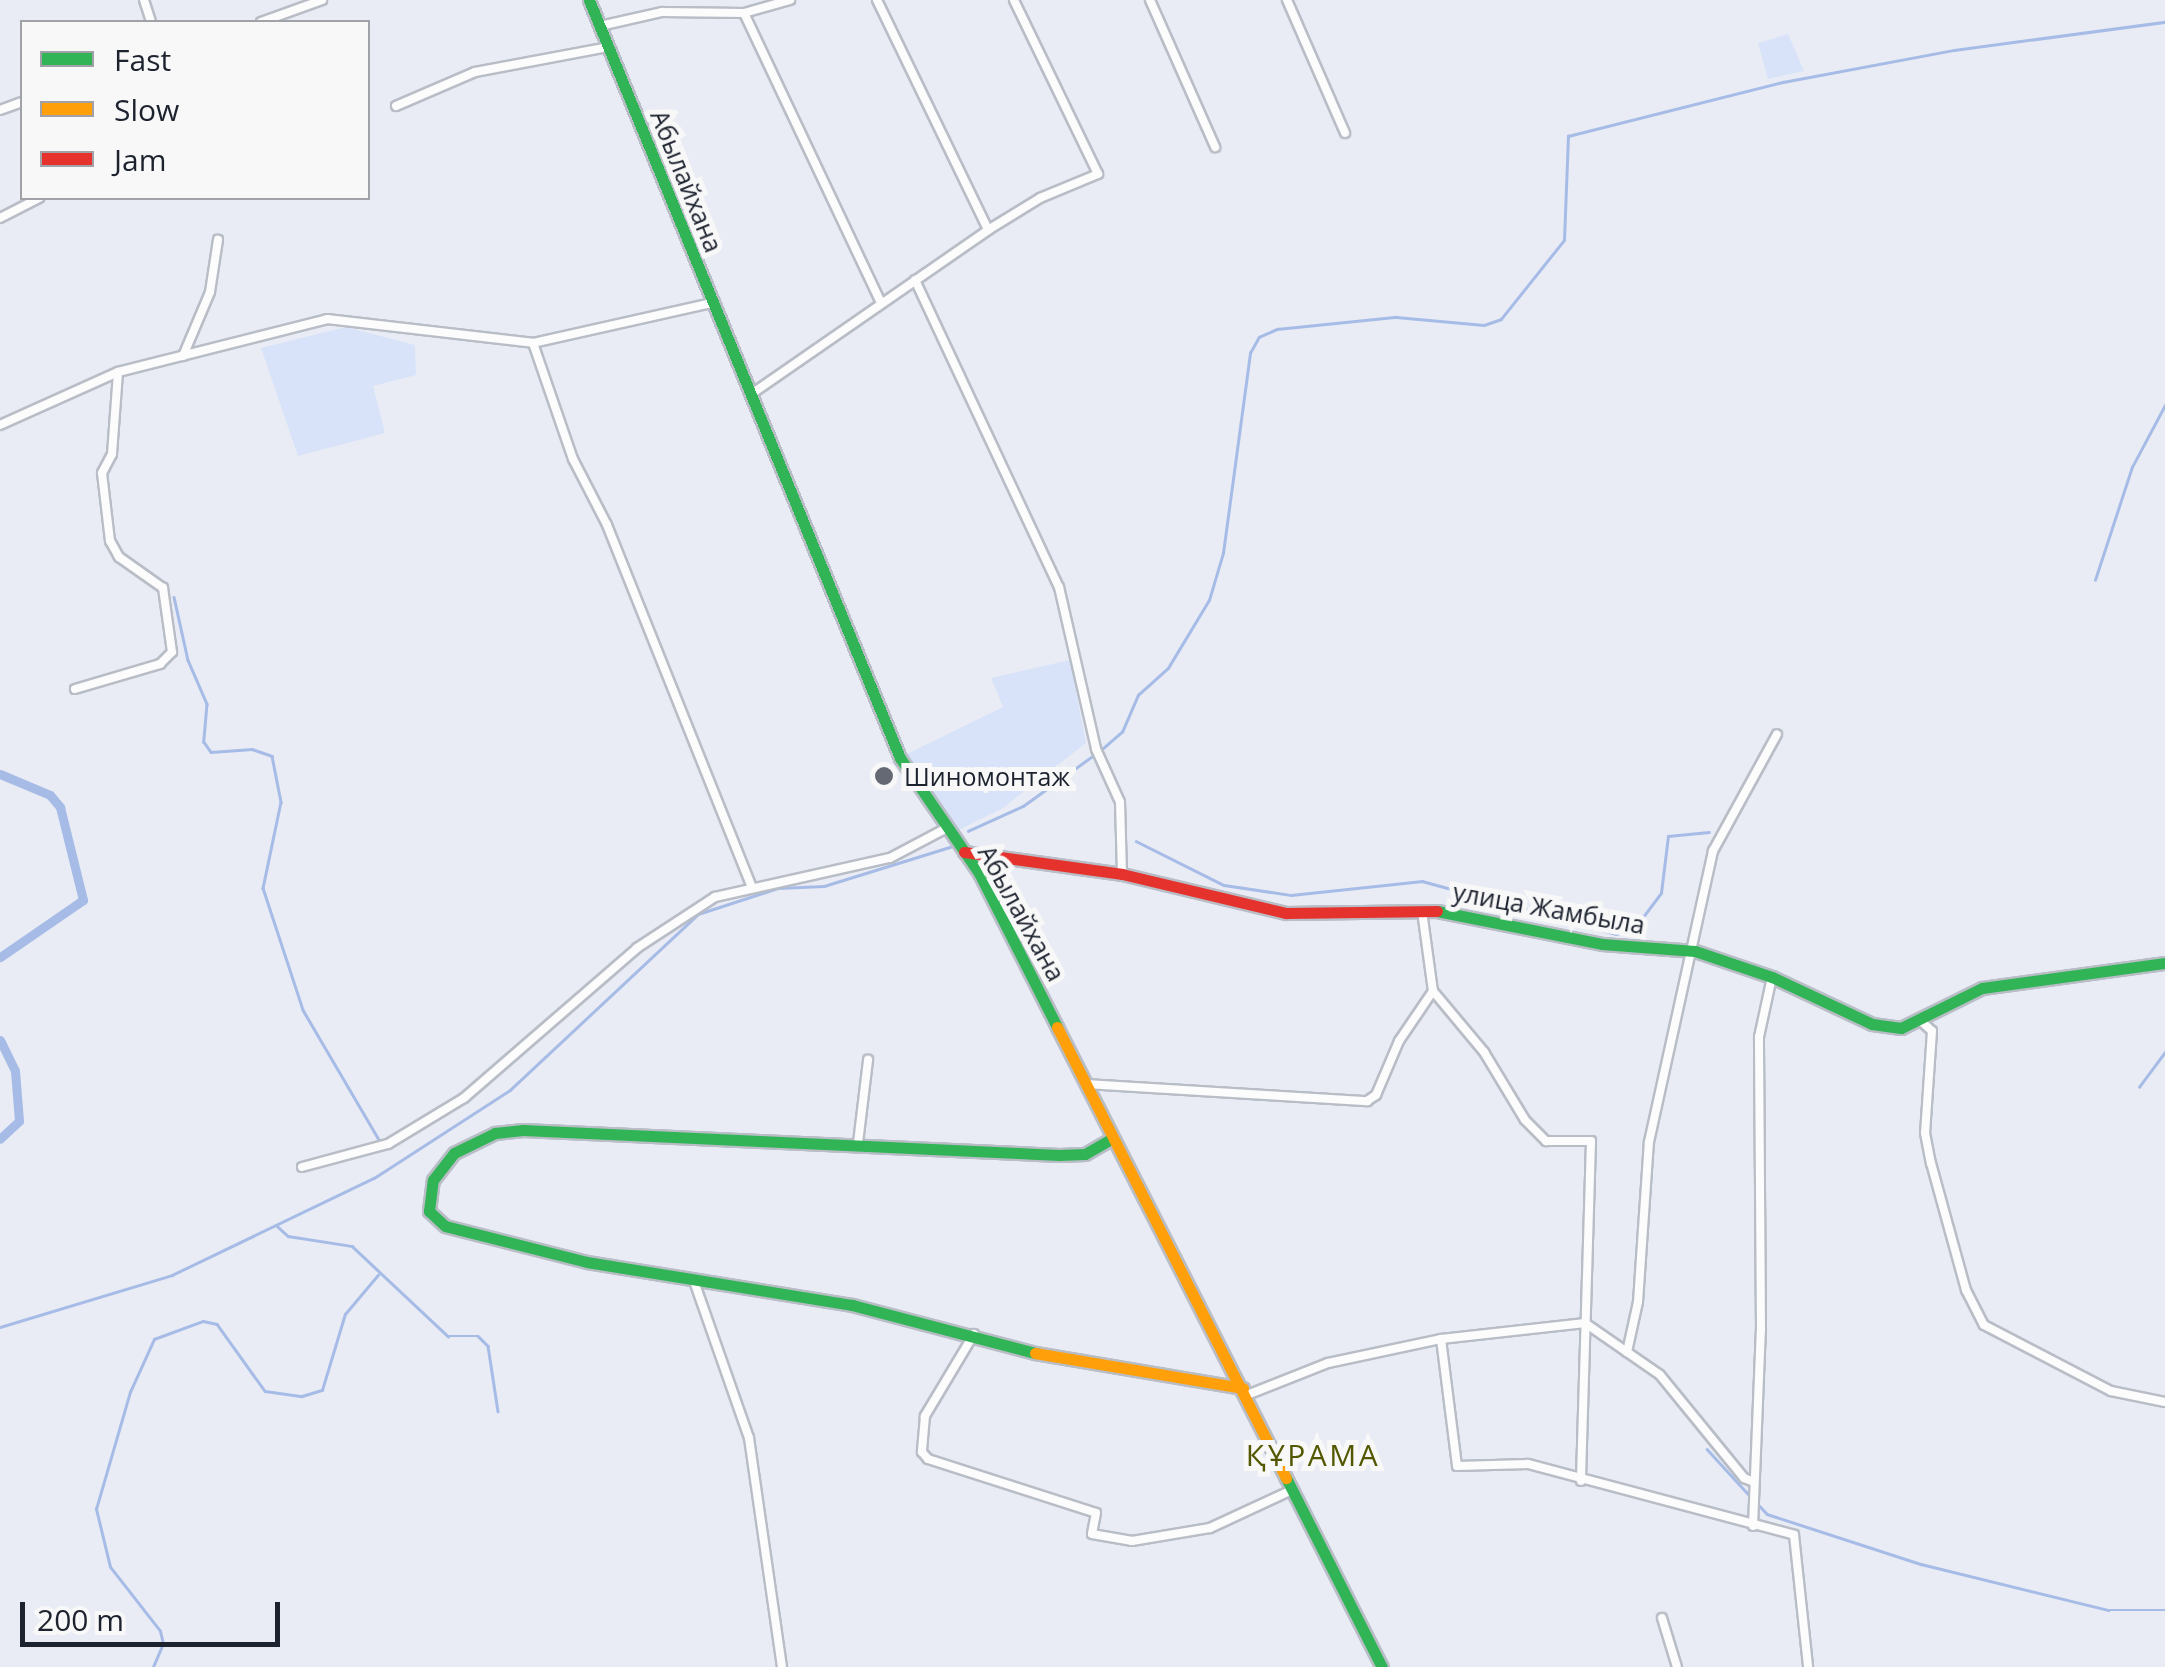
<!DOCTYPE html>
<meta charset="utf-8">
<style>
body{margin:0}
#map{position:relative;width:2165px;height:1667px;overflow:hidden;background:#e9ecf4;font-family:"Open Sans",sans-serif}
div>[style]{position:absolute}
.green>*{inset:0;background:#d8e3f9}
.stream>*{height:2.5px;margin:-1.25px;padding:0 1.25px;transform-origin:1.25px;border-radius:1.25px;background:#a6bce7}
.canal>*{height:9px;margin:-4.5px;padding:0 4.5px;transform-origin:4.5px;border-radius:4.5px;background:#a6bce7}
.roads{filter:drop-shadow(2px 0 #b8bdc6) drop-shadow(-2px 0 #b8bdc6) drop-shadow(0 2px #b8bdc6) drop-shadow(0 -2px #b8bdc6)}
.street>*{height:8px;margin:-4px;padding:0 4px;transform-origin:4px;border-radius:4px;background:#fcfcfd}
.fast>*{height:11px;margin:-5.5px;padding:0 5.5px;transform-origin:5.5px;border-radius:5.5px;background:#30b455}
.slow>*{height:11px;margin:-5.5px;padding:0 5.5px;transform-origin:5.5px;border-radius:5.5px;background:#ff9f0a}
.jam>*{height:11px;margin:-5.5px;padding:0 5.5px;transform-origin:5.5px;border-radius:5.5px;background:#e5322d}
.dots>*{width:28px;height:28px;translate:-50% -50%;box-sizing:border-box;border:5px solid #f8f8f8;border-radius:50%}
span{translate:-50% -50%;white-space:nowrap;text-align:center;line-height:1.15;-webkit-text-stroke:10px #f8f8f8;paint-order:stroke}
.street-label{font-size:25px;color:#1c222e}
.poi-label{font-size:25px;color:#1c222e}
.left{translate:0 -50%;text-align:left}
.quarter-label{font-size:30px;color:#535800;letter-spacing:2.5px}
.legend{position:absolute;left:20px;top:20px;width:350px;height:180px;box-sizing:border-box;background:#f8f8f8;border:2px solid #a0a2a7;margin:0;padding:12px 18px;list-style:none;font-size:30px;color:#1c222e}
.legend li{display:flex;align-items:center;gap:20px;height:50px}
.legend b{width:50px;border:2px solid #a0a2a7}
.scale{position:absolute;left:20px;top:1602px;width:260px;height:45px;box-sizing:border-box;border:5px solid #1c222e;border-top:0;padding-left:12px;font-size:30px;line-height:35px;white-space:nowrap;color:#1c222e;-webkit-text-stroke:8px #f8f8f8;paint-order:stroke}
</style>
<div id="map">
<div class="green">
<i style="clip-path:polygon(1788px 34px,1804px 71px,1768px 79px,1758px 43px)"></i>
<i style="clip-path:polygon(346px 327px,415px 345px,416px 375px,373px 386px,385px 433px,298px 456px,261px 348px)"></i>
<i style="clip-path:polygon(1070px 660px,1086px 743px,1003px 808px,959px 830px,907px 754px,1003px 707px,991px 678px)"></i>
</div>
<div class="stream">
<i style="left:2095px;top:580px;width:119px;rotate:-71.9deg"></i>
<i style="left:2132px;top:467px;width:70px;rotate:-62deg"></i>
<i style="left:174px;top:597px;width:65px;rotate:77.5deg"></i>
<i style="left:188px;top:660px;width:48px;rotate:66.6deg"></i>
<i style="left:207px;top:704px;width:38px;rotate:95deg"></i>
<i style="left:204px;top:742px;width:12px;rotate:55deg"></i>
<i style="left:211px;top:752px;width:41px;rotate:-4.2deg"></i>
<i style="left:252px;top:749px;width:21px;rotate:19deg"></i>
<i style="left:272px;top:756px;width:47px;rotate:78.9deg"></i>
<i style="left:281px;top:802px;width:88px;rotate:101.8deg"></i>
<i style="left:263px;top:888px;width:128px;rotate:71.8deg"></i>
<i style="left:303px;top:1010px;width:154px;rotate:59.6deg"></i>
<i style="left:1101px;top:750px;width:28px;rotate:-41deg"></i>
<i style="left:1122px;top:732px;width:40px;rotate:-66.6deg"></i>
<i style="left:1138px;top:695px;width:40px;rotate:-42deg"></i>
<i style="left:1168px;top:668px;width:79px;rotate:-58.9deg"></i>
<i style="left:1209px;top:600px;width:49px;rotate:-73.4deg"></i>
<i style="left:1223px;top:553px;width:202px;rotate:-82.3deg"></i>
<i style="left:1250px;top:353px;width:18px;rotate:-61deg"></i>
<i style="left:1259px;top:337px;width:20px;rotate:-24deg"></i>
<i style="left:1277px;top:329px;width:120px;rotate:-5.8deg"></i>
<i style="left:1396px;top:317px;width:88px;rotate:5.2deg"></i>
<i style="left:1484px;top:325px;width:18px;rotate:-19deg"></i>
<i style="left:1501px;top:319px;width:101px;rotate:-51.4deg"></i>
<i style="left:1564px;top:240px;width:104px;rotate:-87.8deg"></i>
<i style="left:1568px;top:136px;width:222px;rotate:-14.1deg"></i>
<i style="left:1783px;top:82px;width:174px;rotate:-10.6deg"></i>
<i style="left:1954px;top:50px;width:213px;rotate:-7.6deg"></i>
<i style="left:968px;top:831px;width:60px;rotate:-24.4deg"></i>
<i style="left:1023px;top:806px;width:87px;rotate:-35.7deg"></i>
<i style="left:1136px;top:841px;width:98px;rotate:26.6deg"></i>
<i style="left:1224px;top:885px;width:68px;rotate:8.5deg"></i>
<i style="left:1291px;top:895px;width:132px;rotate:-6.1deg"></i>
<i style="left:1422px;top:881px;width:201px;rotate:15.3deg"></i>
<i style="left:1616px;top:934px;width:19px;rotate:-16deg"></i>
<i style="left:1634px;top:929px;width:45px;rotate:-53.1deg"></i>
<i style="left:1661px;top:893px;width:57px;rotate:-83deg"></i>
<i style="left:1668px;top:836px;width:41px;rotate:-5.6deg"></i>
<i style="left:2139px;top:1087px;width:44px;rotate:-53.4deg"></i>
<i style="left:277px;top:1226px;width:15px;rotate:42deg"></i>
<i style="left:288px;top:1236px;width:65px;rotate:8.9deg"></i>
<i style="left:352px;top:1246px;width:132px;rotate:43.2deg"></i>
<i style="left:448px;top:1336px;width:30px"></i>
<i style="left:478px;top:1336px;width:14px;rotate:45deg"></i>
<i style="left:488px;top:1346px;width:66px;rotate:81.3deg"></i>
<i style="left:0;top:1327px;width:180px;rotate:-16.8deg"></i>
<i style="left:172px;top:1275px;width:224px;rotate:-25.7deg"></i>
<i style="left:374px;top:1178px;width:162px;rotate:-32.9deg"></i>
<i style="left:510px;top:1090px;width:258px;rotate:-43.1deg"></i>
<i style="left:698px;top:914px;width:84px;rotate:-18deg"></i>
<i style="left:778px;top:888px;width:46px;rotate:-2.5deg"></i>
<i style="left:824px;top:886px;width:132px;rotate:-17.2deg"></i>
<i style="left:1707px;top:1449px;width:64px;rotate:47.5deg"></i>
<i style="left:1756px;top:1502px;width:16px;rotate:47deg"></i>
<i style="left:1767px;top:1514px;width:162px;rotate:18deg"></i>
<i style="left:1921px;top:1564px;width:193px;rotate:13.8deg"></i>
<i style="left:2108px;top:1610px;width:57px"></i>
<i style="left:153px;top:1667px;width:25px;rotate:-67deg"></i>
<i style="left:163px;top:1644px;width:13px;rotate:-103deg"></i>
<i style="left:160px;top:1631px;width:81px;rotate:-128deg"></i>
<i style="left:110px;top:1567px;width:60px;rotate:-103.6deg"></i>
<i style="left:96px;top:1509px;width:122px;rotate:-73.8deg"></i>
<i style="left:130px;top:1392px;width:58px;rotate:-65.6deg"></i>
<i style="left:154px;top:1339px;width:52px;rotate:-20.2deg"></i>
<i style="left:203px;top:1321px;width:14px;rotate:12deg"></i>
<i style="left:217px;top:1324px;width:82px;rotate:54.4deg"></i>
<i style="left:265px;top:1391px;width:37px;rotate:8deg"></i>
<i style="left:302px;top:1396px;width:21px;rotate:-17deg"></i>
<i style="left:322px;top:1390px;width:79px;rotate:-73.2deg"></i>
<i style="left:345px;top:1314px;width:51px;rotate:-49.8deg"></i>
</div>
<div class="canal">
<i style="left:0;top:774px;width:54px;rotate:22.8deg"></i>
<i style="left:50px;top:795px;width:16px;rotate:50deg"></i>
<i style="left:60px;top:807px;width:96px;rotate:76.1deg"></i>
<i style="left:83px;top:900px;width:101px;rotate:145.5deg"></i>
<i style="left:0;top:1040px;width:34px;rotate:64deg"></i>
<i style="left:15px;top:1071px;width:50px;rotate:85.4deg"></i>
<i style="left:19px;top:1121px;width:26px;rotate:137deg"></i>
</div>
<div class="roads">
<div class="street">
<i style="left:144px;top:0;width:23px;rotate:72deg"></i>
<i style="left:877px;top:0;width:255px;rotate:64.2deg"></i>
<i style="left:1150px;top:0;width:161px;rotate:66.1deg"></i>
<i style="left:1287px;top:0;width:145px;rotate:66.4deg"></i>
<i style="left:744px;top:13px;width:321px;rotate:64.7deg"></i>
<i style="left:261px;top:22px;width:65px;rotate:-19.8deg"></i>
<i style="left:600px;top:26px;width:64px;rotate:-12.7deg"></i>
<i style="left:662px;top:12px;width:82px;rotate:0.7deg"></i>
<i style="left:744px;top:13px;width:48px;rotate:-15.8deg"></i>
<i style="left:396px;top:106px;width:86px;rotate:-23.3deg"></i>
<i style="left:475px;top:72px;width:135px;rotate:-10.6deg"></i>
<i style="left:0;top:110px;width:23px;rotate:-20deg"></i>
<i style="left:0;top:218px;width:44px;rotate:-27.1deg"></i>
<i style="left:915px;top:280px;width:339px;rotate:64.9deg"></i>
<i style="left:1059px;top:587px;width:166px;rotate:77.1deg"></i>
<i style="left:1096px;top:749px;width:58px;rotate:65.6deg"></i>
<i style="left:1120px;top:802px;width:72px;rotate:88.4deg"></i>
<i style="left:533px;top:343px;width:123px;rotate:71deg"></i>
<i style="left:573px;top:459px;width:74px;rotate:62.7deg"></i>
<i style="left:607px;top:525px;width:388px;rotate:68.2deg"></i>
<i style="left:183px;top:356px;width:69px;rotate:-67.1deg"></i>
<i style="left:210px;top:292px;width:53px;rotate:-81.3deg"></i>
<i style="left:750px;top:395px;width:290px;rotate:-34.7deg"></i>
<i style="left:988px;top:230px;width:61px;rotate:-31.6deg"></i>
<i style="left:1040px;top:198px;width:63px;rotate:-22.5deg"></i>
<i style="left:1098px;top:174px;width:193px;rotate:-115.8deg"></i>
<i style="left:0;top:425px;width:129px;rotate:-24.2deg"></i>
<i style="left:118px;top:372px;width:216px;rotate:-14.2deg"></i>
<i style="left:327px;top:319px;width:207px;rotate:6.6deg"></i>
<i style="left:533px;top:343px;width:183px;rotate:-12.6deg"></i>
<i style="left:75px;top:689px;width:89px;rotate:-16.4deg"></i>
<i style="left:160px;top:664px;width:17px;rotate:-45deg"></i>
<i style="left:172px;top:652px;width:65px;rotate:-98deg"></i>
<i style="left:163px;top:588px;width:54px;rotate:-144.8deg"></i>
<i style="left:119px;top:557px;width:18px;rotate:-119deg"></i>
<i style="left:110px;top:541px;width:68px;rotate:-96.7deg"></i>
<i style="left:102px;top:473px;width:21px;rotate:-62deg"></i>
<i style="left:112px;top:454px;width:82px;rotate:-85.8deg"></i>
<i style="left:1422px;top:911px;width:81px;rotate:82.2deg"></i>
<i style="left:1433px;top:991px;width:80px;rotate:50.1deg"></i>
<i style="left:1484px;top:1052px;width:79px;rotate:58.9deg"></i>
<i style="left:1525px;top:1120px;width:30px;rotate:45deg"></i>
<i style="left:1546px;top:1141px;width:45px"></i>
<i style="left:1591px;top:1141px;width:340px;rotate:91.7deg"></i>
<i style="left:1922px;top:1022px;width:13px;rotate:42deg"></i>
<i style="left:1932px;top:1031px;width:102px;rotate:93.9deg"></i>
<i style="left:1925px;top:1133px;width:31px;rotate:79deg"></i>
<i style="left:1931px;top:1163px;width:132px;rotate:74.6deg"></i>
<i style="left:1966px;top:1290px;width:39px;rotate:63deg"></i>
<i style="left:1984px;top:1325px;width:143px;rotate:27.5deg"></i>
<i style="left:2111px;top:1391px;width:55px;rotate:11.5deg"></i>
<i style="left:1086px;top:1084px;width:282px;rotate:3.5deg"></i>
<i style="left:1367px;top:1101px;width:11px;rotate:-34deg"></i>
<i style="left:1376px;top:1095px;width:59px;rotate:-66.9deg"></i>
<i style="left:1399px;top:1041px;width:60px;rotate:-55.8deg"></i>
<i style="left:858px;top:1143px;width:84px;rotate:-83.1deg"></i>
<i style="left:302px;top:1167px;width:89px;rotate:-15deg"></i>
<i style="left:388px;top:1144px;width:89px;rotate:-31.2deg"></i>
<i style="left:464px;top:1098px;width:229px;rotate:-40.9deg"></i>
<i style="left:637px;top:948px;width:93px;rotate:-33.2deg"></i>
<i style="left:715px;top:897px;width:179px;rotate:-12.6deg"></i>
<i style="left:890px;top:858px;width:64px;rotate:-27.8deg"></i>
<i style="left:694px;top:1281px;width:166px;rotate:70.7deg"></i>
<i style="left:749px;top:1438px;width:231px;rotate:81.8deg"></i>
<i style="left:974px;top:1334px;width:96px;rotate:120.9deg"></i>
<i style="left:925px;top:1416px;width:36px;rotate:95deg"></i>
<i style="left:922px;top:1452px;width:9px;rotate:49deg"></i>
<i style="left:928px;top:1459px;width:176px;rotate:17.8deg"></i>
<i style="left:1096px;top:1513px;width:21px;rotate:101deg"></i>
<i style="left:1092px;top:1534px;width:41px;rotate:9.9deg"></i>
<i style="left:1132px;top:1541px;width:79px;rotate:-9.5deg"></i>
<i style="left:1210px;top:1528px;width:90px;rotate:-24.9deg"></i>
<i style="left:1441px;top:1339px;width:128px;rotate:82.8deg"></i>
<i style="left:1457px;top:1466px;width:71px;rotate:-1.6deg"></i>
<i style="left:1528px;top:1464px;width:275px;rotate:14.9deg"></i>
<i style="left:1794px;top:1535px;width:133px;rotate:83.9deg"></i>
<i style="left:1627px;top:1352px;width:51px;rotate:-77.6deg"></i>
<i style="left:1638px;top:1302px;width:160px;rotate:-86.1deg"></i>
<i style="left:1649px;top:1142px;width:298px;rotate:-77.6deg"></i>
<i style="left:1713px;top:851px;width:133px;rotate:-61.3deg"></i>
<i style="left:1247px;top:1395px;width:87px;rotate:-21.6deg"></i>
<i style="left:1328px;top:1363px;width:116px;rotate:-12deg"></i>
<i style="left:1441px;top:1339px;width:145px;rotate:-6.3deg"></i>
<i style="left:1585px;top:1323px;width:91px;rotate:34.7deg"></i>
<i style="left:1660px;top:1375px;width:133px;rotate:50.8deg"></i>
<i style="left:1744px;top:1478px;width:11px;rotate:22deg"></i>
<i style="left:1753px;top:1526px;width:196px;rotate:-87.7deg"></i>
<i style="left:1761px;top:1330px;width:293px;rotate:-90.4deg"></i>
<i style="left:1759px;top:1037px;width:61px;rotate:-77.8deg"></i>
<i style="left:1662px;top:1618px;width:51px;rotate:73deg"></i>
</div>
<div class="fast">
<i style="left:589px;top:0;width:819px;rotate:67.69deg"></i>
<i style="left:900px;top:758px;width:140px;rotate:55.5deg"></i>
<i style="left:979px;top:873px;width:173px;rotate:63.1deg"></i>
<i style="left:1437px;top:911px;width:168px;rotate:11.3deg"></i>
<i style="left:1602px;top:944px;width:93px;rotate:4.3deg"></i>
<i style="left:1695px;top:951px;width:81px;rotate:18.7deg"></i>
<i style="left:1772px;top:977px;width:110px;rotate:25.2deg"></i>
<i style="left:1872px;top:1024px;width:29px;rotate:8deg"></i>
<i style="left:1901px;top:1028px;width:90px;rotate:-26.3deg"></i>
<i style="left:1982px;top:988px;width:185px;rotate:-7.8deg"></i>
<i style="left:1035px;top:1353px;width:189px;rotate:-165.3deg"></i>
<i style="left:852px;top:1305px;width:268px;rotate:-170.8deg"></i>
<i style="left:587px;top:1262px;width:146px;rotate:-165.8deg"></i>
<i style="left:445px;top:1226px;width:22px;rotate:-137deg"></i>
<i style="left:429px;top:1211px;width:31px;rotate:-83deg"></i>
<i style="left:433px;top:1180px;width:34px;rotate:-52deg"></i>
<i style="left:454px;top:1153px;width:46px;rotate:-26deg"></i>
<i style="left:495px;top:1133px;width:28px;rotate:-6deg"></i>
<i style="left:523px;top:1130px;width:537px;rotate:2.67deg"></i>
<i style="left:1059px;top:1155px;width:26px;rotate:-2deg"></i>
<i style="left:1085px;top:1154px;width:32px;rotate:-30deg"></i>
<i style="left:1286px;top:1478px;width:212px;rotate:63.1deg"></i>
</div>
<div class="slow">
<i style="left:1057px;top:1027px;width:506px;rotate:63.08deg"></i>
<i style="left:1035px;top:1353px;width:211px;rotate:9.6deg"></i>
</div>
<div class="jam">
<i style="left:964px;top:852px;width:160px;rotate:7.9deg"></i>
<i style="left:1122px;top:874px;width:169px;rotate:13.4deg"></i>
<i style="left:1286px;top:913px;width:151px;rotate:-0.8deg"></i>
</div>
</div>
<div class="dots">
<i style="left:884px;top:776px;background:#646973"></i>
</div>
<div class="street-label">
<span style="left:687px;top:181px;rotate:68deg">Абылайхана</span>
<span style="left:1549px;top:908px;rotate:10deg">улица Жамбыла</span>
<span style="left:1022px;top:913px;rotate:61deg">Абылайхана</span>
</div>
<div class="poi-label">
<span class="left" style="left:904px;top:776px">Шиномонтаж</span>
</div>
<div class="quarter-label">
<span style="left:1313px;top:1455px">ҚҰРАМА</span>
</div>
<ul class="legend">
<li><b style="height:12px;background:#30b455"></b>Fast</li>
<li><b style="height:12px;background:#ff9f0a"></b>Slow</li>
<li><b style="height:12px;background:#e5322d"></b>Jam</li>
</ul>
<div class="scale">200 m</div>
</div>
